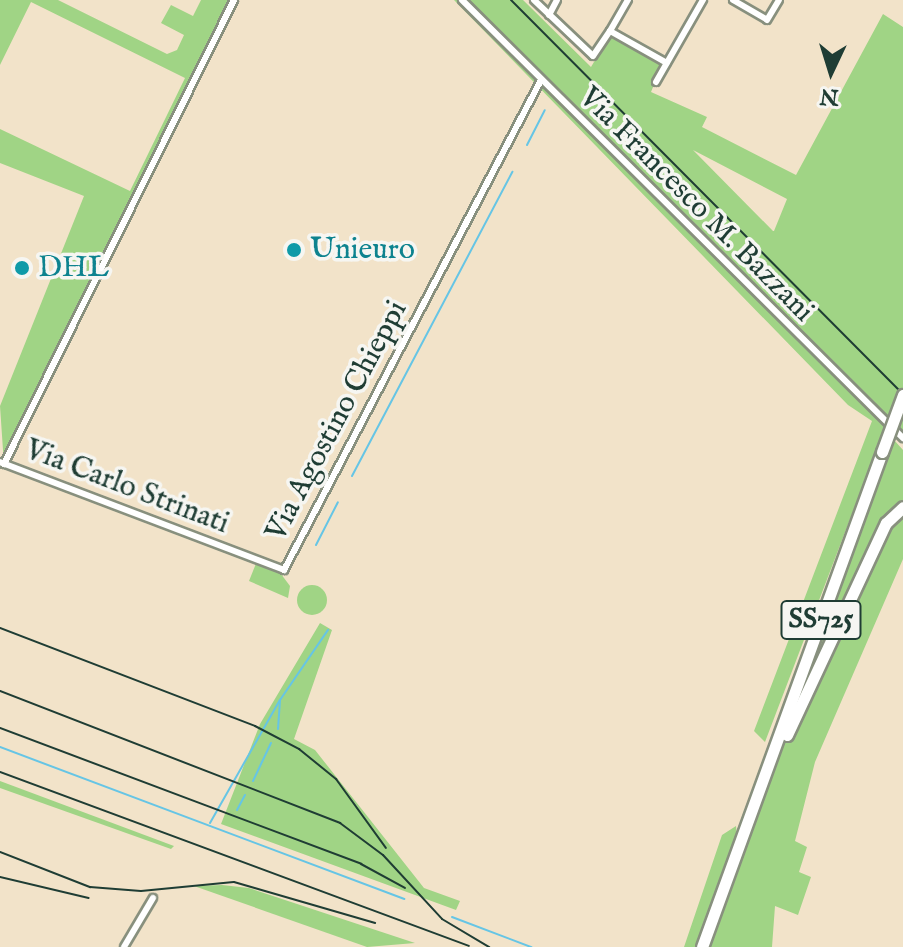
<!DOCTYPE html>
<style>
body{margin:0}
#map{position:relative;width:903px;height:947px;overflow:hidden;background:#f2e3c9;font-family:"IM FELL English",serif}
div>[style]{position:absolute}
.green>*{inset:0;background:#a0d485}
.round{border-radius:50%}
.stream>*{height:2px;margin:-1px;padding:0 1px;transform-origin:1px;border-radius:1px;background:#66c5e5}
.roads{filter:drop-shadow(2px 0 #88907e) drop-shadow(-2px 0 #88907e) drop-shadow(0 2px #88907e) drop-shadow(0 -2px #88907e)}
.minor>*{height:6px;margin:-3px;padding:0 3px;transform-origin:3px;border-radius:3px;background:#fff}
.trunk>*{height:11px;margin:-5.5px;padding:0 5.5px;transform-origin:5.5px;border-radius:5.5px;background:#fff}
.rail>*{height:2px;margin:-1px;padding:0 1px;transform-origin:1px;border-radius:1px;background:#1f3d34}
.bridges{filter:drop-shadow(2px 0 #88907e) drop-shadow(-2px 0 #88907e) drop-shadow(0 2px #88907e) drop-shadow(0 -2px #88907e)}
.trunk-bridge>*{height:11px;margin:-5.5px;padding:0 5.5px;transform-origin:5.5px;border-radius:5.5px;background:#fff}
.dots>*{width:22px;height:22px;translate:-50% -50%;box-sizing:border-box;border:4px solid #f6f6f2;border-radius:50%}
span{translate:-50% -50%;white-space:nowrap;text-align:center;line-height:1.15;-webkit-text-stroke:7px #f6f6f2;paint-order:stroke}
.shield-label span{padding:2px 6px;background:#f6f6f2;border:2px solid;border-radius:6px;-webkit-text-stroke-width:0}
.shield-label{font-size:28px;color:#1f3d34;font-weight:700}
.street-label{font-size:30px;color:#1f3d34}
.culture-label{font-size:30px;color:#0d838f}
.left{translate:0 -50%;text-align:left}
.north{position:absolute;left:791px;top:32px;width:80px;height:80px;-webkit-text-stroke:6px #f6f6f2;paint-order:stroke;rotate:184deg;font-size:22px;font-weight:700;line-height:32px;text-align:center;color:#1f3d34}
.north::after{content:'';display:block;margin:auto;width:28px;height:36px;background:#1f3d34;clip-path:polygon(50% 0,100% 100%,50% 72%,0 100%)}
</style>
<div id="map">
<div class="green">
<i style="clip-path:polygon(0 0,58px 0,167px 54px,177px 50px,184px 35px,161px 23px,171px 5px,193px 16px,201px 0,233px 0,4px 465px,0 406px,84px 196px,0 163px,0 129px,130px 191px,185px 78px,31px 2px,0 65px)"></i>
<i style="clip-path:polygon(evenodd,454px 0,523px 0,591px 67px,610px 35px,662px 65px,651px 92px,707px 117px,702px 127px,796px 175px,883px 14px,903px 27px,903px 439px,884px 430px,765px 742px,754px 731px,872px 421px,848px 405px,454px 0,693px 150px,787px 199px,774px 231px,773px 231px,693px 150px)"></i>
<i style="clip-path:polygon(894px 440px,903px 450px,903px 559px,815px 762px,795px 841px,807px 847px,799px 872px,811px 877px,798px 915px,775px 906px,772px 947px,684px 947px,722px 835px,736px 826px,739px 856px)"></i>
<i style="clip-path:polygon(257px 561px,278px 570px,290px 586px,288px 598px,249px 581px)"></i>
<i class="round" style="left:297px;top:585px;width:30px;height:30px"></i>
<i style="clip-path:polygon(320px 623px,332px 630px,294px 739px,315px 750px,424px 888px,460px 901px,456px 910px,221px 824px,260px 724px)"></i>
<i style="clip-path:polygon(0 781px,174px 846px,171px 849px,0 788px)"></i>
<i style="clip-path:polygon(222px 885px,249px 888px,415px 943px,367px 947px,194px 886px)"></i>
</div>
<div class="stream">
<i style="left:527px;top:145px;width:39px;rotate:-63deg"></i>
<i style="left:352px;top:476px;width:344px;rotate:-62.2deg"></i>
<i style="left:316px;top:545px;width:48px;rotate:-62.9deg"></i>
<i style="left:278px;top:729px;width:28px;rotate:-86deg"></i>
<i style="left:0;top:747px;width:432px;rotate:20.6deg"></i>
<i style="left:253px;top:781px;width:42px;rotate:-64.7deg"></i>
<i style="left:237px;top:810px;width:17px;rotate:-62deg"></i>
<i style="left:210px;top:823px;width:142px;rotate:-60.4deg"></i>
<i style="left:280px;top:700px;width:85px;rotate:-55.6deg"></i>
<i style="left:452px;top:917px;width:85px;rotate:20.8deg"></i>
</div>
<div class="roads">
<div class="minor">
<i style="left:462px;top:0;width:622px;rotate:44.8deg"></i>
<i style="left:534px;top:0;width:81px;rotate:43.5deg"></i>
<i style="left:593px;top:56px;width:30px;rotate:-56deg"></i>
<i style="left:610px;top:31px;width:65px;rotate:29.3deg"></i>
<i style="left:733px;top:0;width:39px;rotate:30deg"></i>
<i style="left:767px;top:20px;width:23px;rotate:-59deg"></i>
<i style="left:549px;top:15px;width:17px;rotate:-62deg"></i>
<i style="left:610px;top:31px;width:36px;rotate:-60deg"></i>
<i style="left:656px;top:82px;width:95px;rotate:-60.2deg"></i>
<i style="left:0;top:462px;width:304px;rotate:20.8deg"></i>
<i style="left:284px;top:570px;width:553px;rotate:-62.32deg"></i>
<i style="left:4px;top:464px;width:518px;rotate:-63.63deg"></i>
<i style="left:124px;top:947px;width:57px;rotate:-59.4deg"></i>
</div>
<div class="trunk">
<i style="left:787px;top:735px;width:234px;rotate:-65deg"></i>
<i style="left:886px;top:523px;width:23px;rotate:-43deg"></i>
<i style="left:702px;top:947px;width:527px;rotate:-70.02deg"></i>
</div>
</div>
<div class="rail">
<i style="left:511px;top:0;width:556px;rotate:45.15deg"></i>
<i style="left:0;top:628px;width:273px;rotate:21deg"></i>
<i style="left:255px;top:726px;width:50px;rotate:27.6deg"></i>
<i style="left:299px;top:749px;width:48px;rotate:39deg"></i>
<i style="left:336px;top:779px;width:85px;rotate:54.1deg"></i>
<i style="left:0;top:691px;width:365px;rotate:21.2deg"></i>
<i style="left:340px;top:823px;width:54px;rotate:36.7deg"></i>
<i style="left:383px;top:855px;width:87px;rotate:47.3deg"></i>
<i style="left:442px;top:919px;width:55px;rotate:30.8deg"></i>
<i style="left:0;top:728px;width:386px;rotate:20.6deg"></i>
<i style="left:361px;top:864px;width:50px;rotate:28.6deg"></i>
<i style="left:0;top:772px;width:500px;rotate:20.35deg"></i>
<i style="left:0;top:852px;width:97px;rotate:21.3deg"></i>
<i style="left:90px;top:887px;width:51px;rotate:4.5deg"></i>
<i style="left:141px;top:891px;width:93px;rotate:-5.5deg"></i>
<i style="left:234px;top:882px;width:147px;rotate:16.2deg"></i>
<i style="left:0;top:877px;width:91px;rotate:13.3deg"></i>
</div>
<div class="bridges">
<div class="trunk-bridge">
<i style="left:882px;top:452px;width:61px;rotate:-69.8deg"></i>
</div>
</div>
<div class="dots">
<i style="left:294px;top:250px;background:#0f9aa8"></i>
<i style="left:22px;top:268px;background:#0f9aa8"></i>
</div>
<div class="shield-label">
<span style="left:821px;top:620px">SS725</span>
</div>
<div class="street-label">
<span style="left:696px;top:205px;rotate:45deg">Via Francesco M. Bazzani</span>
<span style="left:337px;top:421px;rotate:-62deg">Via Agostino Chieppi</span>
<span style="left:127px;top:487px;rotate:21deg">Via Carlo Strinati</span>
</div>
<div class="culture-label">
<span class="left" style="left:310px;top:250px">Unieuro</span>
<span class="left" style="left:38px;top:268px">DHL</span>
</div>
<div class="north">N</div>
</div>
